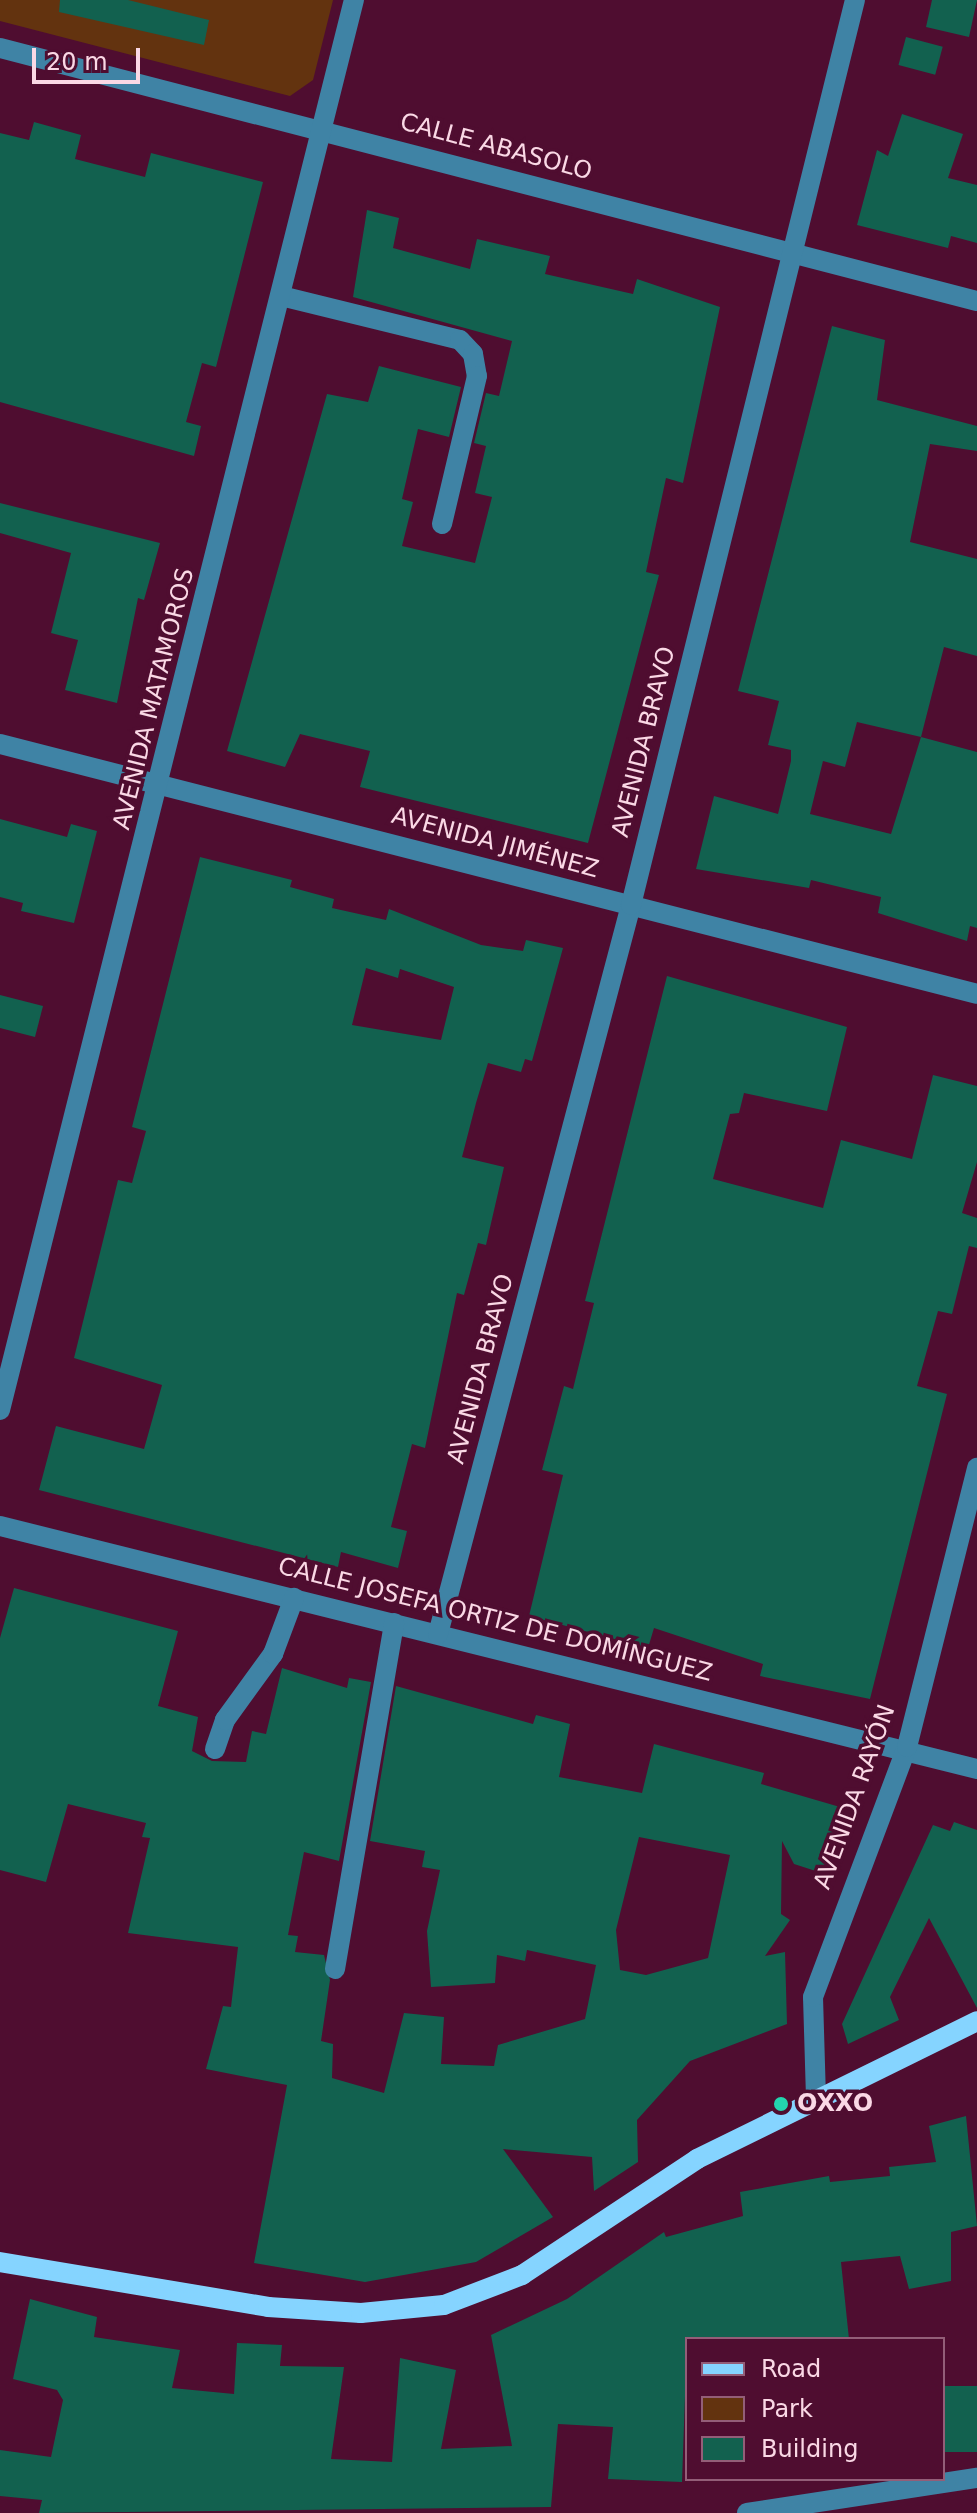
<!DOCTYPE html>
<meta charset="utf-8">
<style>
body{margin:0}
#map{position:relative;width:977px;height:2513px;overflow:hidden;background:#4f0d30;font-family:"DejaVu Sans",sans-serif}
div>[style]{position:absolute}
.green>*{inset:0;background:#63330f}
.building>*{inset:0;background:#12614f;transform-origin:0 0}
.minor>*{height:20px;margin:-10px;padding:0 10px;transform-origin:10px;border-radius:10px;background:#3f83a5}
.major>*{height:20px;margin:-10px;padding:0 10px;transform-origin:10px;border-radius:10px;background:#85d4ff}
.dots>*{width:22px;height:22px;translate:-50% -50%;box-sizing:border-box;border:4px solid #4f0d30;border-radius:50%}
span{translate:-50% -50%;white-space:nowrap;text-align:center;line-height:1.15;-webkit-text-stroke:7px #4f0d30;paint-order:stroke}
.street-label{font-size:24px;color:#fad8e5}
.poi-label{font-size:24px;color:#fad8e5;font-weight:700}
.left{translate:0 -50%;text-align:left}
.legend{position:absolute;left:685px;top:2337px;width:260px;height:144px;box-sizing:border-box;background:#4f0d30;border:2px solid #935e78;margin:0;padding:10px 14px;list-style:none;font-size:24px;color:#fad8e5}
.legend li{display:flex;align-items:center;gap:16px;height:40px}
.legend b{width:40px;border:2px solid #935e78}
.scale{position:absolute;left:32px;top:48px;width:108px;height:36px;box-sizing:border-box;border:4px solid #fad8e5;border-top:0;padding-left:10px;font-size:24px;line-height:28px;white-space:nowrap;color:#fad8e5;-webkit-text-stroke:6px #4f0d30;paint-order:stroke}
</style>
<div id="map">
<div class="green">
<i style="clip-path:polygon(0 0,333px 0,313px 80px,290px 96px,0 21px)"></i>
</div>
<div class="building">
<i style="clip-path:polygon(60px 0,128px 0,209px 20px,204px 45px,59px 12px)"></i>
<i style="clip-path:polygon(932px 0,977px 0,969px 37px,926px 27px)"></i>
<i style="left:906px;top:37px;width:38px;height:29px;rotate:15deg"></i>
<i style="clip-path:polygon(902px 114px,963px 134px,948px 178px,977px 185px,977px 243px,951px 236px,948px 248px,857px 225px,877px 150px,888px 156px)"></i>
<i style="clip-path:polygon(34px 122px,81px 135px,75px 159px,145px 177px,151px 153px,263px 182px,216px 367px,202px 363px,186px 422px,201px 426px,194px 456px,0 402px,0 133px,29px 140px)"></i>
<i style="clip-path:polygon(367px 210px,399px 218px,393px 248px,470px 269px,477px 239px,550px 256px,545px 274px,633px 294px,637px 279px,720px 307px,683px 483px,666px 478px,646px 572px,659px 575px,588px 843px,360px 787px,370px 751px,300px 734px,285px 767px,227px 751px,327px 394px,368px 402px,379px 366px,461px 387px,449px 437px,418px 429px,402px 499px,413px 502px,402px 546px,475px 563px,492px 497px,475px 493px,486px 446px,474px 443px,486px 393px,499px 396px,512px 341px,353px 297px)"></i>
<i style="clip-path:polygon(evenodd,832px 326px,885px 340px,877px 400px,977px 426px,977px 451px,930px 444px,910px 542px,977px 559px,977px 656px,944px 647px,921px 737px,977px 752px,977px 928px,970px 926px,967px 941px,878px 913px,881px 897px,811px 880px,809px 888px,696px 869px,714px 796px,778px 814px,791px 761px,791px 750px,768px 745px,779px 701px,738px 691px,832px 326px,857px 722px,921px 737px,891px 834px,810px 814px,823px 761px,845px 767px,857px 722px)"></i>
<i style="clip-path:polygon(0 503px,160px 543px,144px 600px,138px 598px,117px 703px,65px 690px,78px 640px,51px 633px,71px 553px,0 533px)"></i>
<i style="clip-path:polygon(0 819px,67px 837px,71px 824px,97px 831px,74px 923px,21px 911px,23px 903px,0 897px)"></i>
<i style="clip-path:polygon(evenodd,200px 857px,292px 880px,290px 887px,334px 899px,332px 908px,386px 920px,389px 909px,481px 945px,523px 951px,526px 940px,563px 948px,532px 1061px,525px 1059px,521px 1072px,488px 1063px,476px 1103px,462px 1157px,504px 1167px,486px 1245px,478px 1243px,464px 1295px,457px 1293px,425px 1448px,412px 1444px,391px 1527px,407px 1531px,398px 1568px,341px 1552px,338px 1567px,39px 1490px,56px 1426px,144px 1449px,162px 1385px,74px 1358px,118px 1180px,132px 1183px,146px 1131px,132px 1127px,200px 857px,366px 968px,398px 978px,400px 969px,454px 987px,441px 1040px,352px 1025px,366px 968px)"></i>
<i style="clip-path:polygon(667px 976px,847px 1027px,827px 1111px,744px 1093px,739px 1113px,730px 1114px,713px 1179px,823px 1208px,841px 1140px,912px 1159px,933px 1075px,977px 1086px,977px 1162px,962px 1213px,977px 1218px,977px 1248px,969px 1246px,952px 1314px,938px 1311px,917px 1386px,947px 1394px,870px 1699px,760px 1676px,763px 1664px,654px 1628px,648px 1648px,529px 1616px,563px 1475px,542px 1470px,564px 1386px,573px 1389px,594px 1303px,585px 1301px)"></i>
<i style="clip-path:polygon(0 995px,43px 1006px,35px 1037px,0 1028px)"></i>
<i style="clip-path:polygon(evenodd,14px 1588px,178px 1631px,158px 1706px,198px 1717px,192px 1751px,212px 1761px,246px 1762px,252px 1731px,266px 1734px,282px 1668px,347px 1688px,349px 1678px,371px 1682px,339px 1861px,304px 1852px,288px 1935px,298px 1936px,295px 1952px,324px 1955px,330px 1980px,321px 2041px,333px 2044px,332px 2078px,384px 2093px,404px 2013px,444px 2017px,441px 2064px,494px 2066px,498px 2045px,585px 2019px,596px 1965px,527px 1950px,525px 1961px,497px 1955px,495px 1983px,431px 1987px,427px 1931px,440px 1870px,422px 1867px,425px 1851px,370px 1841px,396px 1686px,533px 1724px,536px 1715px,570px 1724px,559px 1777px,642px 1793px,654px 1744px,764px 1773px,761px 1784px,840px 1807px,825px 1874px,794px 1864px,782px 1841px,781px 1914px,790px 1920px,765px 1956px,785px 1952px,787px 2024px,690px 2061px,637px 2120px,638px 2162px,594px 2191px,592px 2157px,503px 2149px,553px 2217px,476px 2262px,365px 2282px,254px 2263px,287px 2085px,206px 2069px,223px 2006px,231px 2007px,238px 1947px,128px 1933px,150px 1838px,142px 1837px,146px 1823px,68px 1804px,46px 1882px,0 1870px,0 1638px,14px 1588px,639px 1837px,730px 1855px,708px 1958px,646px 1975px,620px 1970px,616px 1930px,639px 1837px)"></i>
<i style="clip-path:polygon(954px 1822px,977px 1830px,977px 2008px,929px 1918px,890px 1997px,899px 2020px,848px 2044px,842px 2024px,933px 1825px,950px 1831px)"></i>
<i style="clip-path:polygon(966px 2116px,977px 2226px,951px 2232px,951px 2281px,909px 2289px,900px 2256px,841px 2262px,849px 2339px,687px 2339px,682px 2482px,608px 2479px,613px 2427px,558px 2424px,551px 2507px,39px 2513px,42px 2500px,0 2496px,0 2450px,51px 2457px,63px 2400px,57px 2390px,13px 2379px,30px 2299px,97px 2317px,94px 2337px,180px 2350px,172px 2388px,234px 2394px,237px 2343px,282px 2345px,280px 2366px,344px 2367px,331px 2459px,392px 2462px,400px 2358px,456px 2370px,441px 2449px,512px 2446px,491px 2335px,567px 2299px,664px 2232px,666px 2237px,743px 2216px,740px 2192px,829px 2176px,830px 2182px,890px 2176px,889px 2167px,936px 2162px,929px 2126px)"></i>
<i style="left:977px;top:2386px;width:66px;height:34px;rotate:90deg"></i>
</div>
<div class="minor">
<i style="left:0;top:48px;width:1009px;rotate:14.52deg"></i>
<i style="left:281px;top:296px;width:184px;rotate:13.8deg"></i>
<i style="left:460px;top:340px;width:19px;rotate:47deg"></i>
<i style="left:473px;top:354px;width:22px;rotate:80deg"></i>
<i style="left:477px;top:376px;width:152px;rotate:103.3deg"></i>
<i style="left:0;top:744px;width:1008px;rotate:14.35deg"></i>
<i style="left:0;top:1410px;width:1454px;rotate:-75.91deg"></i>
<i style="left:0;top:1526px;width:1007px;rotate:13.97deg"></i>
<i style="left:438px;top:1634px;width:754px;rotate:-75.17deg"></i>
<i style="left:631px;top:905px;width:932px;rotate:-76.1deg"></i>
<i style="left:215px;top:1749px;width:31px;rotate:-71deg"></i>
<i style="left:225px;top:1720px;width:82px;rotate:-54deg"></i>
<i style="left:273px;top:1654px;width:60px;rotate:-69.4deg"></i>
<i style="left:335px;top:1969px;width:351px;rotate:-80.3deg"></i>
<i style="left:816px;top:2098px;width:101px;rotate:-91.7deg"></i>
<i style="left:813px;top:1997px;width:267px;rotate:-69.4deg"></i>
<i style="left:907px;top:1747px;width:288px;rotate:-75.9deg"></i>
<i style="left:747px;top:2513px;width:233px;rotate:-8.7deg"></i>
</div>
<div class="major">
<i style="left:0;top:2262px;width:272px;rotate:9.5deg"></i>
<i style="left:268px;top:2307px;width:93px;rotate:3.7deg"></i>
<i style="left:361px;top:2313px;width:83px;rotate:-5.5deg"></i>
<i style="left:444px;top:2305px;width:84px;rotate:-21deg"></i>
<i style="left:522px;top:2275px;width:210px;rotate:-33.5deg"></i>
<i style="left:697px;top:2159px;width:312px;rotate:-26.2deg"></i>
</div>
<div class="dots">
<i style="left:781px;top:2104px;background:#23d5af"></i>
</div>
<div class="street-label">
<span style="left:496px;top:147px;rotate:15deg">CALLE ABASOLO</span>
<span style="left:154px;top:699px;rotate:-76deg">AVENIDA MATAMOROS</span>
<span style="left:644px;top:742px;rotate:-76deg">AVENIDA BRAVO</span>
<span style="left:495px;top:843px;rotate:15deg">AVENIDA JIMÉNEZ</span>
<span style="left:481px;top:1369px;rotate:-75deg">AVENIDA BRAVO</span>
<span style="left:495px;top:1620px;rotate:14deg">CALLE JOSEFA ORTIZ DE DOMÍNGUEZ</span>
<span style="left:855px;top:1797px;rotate:-70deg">AVENIDA RAYÓN</span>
</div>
<div class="poi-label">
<span class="left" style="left:797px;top:2104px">OXXO</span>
</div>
<ul class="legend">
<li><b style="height:10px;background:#85d4ff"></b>Road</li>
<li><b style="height:22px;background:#63330f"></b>Park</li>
<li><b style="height:22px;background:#12614f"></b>Building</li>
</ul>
<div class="scale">20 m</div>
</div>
